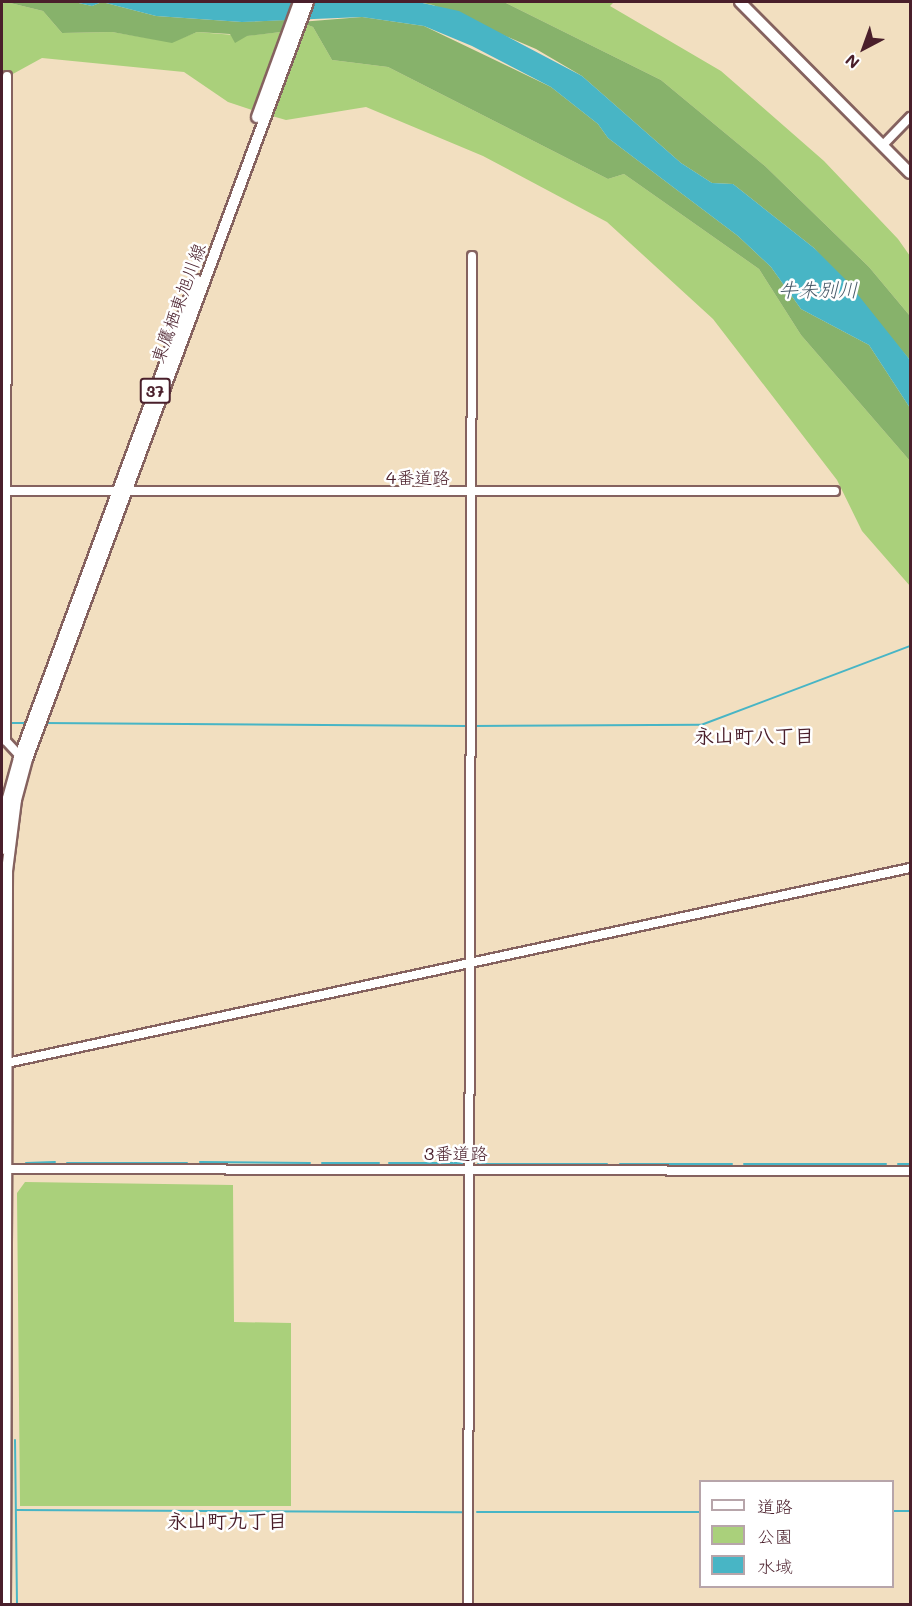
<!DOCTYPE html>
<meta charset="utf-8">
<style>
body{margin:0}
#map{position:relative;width:912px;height:1606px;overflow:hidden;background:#f2dfc0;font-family:Mali,"Klee One",sans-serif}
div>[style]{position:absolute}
.green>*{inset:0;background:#aad07b}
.forest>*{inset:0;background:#87b26b}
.water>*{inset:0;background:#48b5c5}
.stream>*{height:2px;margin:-1px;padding:0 1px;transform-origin:1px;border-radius:1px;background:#48b5c5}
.roads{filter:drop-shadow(2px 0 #85625f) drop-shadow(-2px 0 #85625f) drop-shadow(0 2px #85625f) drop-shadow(0 -2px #85625f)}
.minor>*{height:8px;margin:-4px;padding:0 4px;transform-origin:4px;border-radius:4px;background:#fff}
.major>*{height:10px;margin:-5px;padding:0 5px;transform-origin:5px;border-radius:5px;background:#fff}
span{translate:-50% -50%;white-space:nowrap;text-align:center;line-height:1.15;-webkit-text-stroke:5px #fff;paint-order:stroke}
.shield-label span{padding:2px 4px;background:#fff;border:2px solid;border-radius:4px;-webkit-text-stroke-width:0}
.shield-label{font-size:16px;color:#4a1f2b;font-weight:700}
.street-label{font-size:18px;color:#4a1f2b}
.water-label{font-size:20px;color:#495b69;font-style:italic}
.neighbourhood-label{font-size:20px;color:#4a1f2b;font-weight:700}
.frame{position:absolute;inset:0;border:3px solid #4a1f2b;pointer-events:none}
.legend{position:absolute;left:699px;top:1480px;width:195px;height:108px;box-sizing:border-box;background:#fff;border:2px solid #b7a5aa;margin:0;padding:8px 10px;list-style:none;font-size:18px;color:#4a1f2b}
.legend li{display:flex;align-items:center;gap:12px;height:30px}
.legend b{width:30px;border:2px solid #b7a5aa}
.north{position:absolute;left:834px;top:18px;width:60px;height:60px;-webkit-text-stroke:4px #fff;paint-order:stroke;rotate:221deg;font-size:16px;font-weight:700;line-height:24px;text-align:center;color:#4a1f2b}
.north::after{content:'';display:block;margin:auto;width:21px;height:27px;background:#4a1f2b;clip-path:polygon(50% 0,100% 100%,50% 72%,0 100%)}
</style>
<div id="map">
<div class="green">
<i style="clip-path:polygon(6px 2px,43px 11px,62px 33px,112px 32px,172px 42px,197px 32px,246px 36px,281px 32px,252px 110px,228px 102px,184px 72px,42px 58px,11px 75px,2px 74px,2px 4px)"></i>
<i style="clip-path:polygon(504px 2px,614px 2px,610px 6px,721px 71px,824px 161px,898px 239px,910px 256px,910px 316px,869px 267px,765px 166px,661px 80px)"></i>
<i style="clip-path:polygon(300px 22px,313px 27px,332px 60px,388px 67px,608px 179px,624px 174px,759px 269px,801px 335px,910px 461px,910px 586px,862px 531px,837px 480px,713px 319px,607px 222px,483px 156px,366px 107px,286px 120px,265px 114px)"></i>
<i style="clip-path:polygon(25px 1182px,233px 1185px,234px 1322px,291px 1323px,291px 1506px,20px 1506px,17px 1193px)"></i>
</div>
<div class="forest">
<i style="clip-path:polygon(6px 2px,74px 2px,92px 6px,102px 2px,156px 16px,242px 22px,285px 20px,281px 32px,247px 36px,235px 43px,230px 34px,197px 32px,172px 43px,112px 32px,62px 33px,43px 11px)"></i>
<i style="clip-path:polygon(418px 2px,504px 2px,661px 80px,765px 166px,869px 267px,910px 316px,910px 360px,814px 248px,733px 184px,712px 183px,681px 163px,582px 76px,536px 49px,433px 5px)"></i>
<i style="clip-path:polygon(362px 17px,424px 26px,551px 87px,598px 124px,608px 138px,738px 236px,771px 267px,801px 309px,869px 345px,910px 408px,910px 461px,801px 335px,759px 269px,624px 174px,608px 179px,388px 67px,332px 60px,313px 27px,300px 22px)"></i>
</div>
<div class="water">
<i style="clip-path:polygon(74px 2px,418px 2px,459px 11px,582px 76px,681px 163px,712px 183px,733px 184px,814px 248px,847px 281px,910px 360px,910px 408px,869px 345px,801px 309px,771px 267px,738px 236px,608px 138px,598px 124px,551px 87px,472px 46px,424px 26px,362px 17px,242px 22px,156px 16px,102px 2px,92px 6px)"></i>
</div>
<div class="stream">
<i style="left:2px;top:723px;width:27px"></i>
<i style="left:43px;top:723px;width:424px;rotate:0.4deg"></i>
<i style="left:472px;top:726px;width:229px;rotate:-0.3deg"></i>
<i style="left:701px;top:725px;width:223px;rotate:-20.7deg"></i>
<i style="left:200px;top:1162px;width:110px;rotate:0.5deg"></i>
<i style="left:26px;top:1163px;width:29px;rotate:-2deg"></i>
<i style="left:67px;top:1163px;width:120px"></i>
<i style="left:322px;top:1163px;width:57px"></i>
<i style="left:389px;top:1163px;width:74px"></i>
<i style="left:478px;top:1164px;width:129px"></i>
<i style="left:620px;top:1164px;width:112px"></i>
<i style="left:744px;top:1164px;width:142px"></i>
<i style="left:898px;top:1164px;width:12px"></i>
<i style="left:15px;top:1440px;width:164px;rotate:89.3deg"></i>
<i style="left:16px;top:1510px;width:446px;rotate:0.3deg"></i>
<i style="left:892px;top:1511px;width:18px"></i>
<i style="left:477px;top:1512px;width:223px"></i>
</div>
<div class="roads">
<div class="minor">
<i style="left:7px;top:76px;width:665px;rotate:90.09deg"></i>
<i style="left:6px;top:741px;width:26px;rotate:47deg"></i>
<i style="left:883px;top:145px;width:39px;rotate:-46deg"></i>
<i style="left:2px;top:491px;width:833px"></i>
<i style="left:2px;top:1064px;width:929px;rotate:-12.18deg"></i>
<i style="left:2px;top:1169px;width:908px;rotate:0.13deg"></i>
<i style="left:468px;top:1604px;width:1348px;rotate:-89.83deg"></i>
</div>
<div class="major">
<i style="left:740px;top:2px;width:241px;rotate:45.2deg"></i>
<i style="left:257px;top:117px;width:122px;rotate:-69.9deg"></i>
<i style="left:2px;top:849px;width:51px;rotate:-83.3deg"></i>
<i style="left:8px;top:798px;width:41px;rotate:-74.6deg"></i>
<i style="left:19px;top:758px;width:510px;rotate:-69.68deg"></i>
<i style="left:5px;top:1604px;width:733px;rotate:-89.84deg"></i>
<i style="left:7px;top:871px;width:72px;rotate:-82.8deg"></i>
<i style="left:16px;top:800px;width:42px;rotate:-75deg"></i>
<i style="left:27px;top:759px;width:807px;rotate:-69.63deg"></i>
</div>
</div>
<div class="shield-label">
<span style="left:155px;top:391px">37</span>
</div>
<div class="street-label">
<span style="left:178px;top:303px;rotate:-70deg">東鷹栖東旭川線</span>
<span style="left:418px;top:477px">4番道路</span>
<span style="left:456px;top:1153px">3番道路</span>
</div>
<div class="water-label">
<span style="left:818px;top:289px">牛朱別川</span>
</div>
<div class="neighbourhood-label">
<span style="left:754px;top:735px">永山町八丁目</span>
<span style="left:227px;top:1520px">永山町九丁目</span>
</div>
<div class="frame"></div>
<ul class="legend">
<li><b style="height:8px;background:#fff"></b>道路</li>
<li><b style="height:16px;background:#aad07b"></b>公園</li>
<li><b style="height:16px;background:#48b5c5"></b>水域</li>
</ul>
<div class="north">N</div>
</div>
